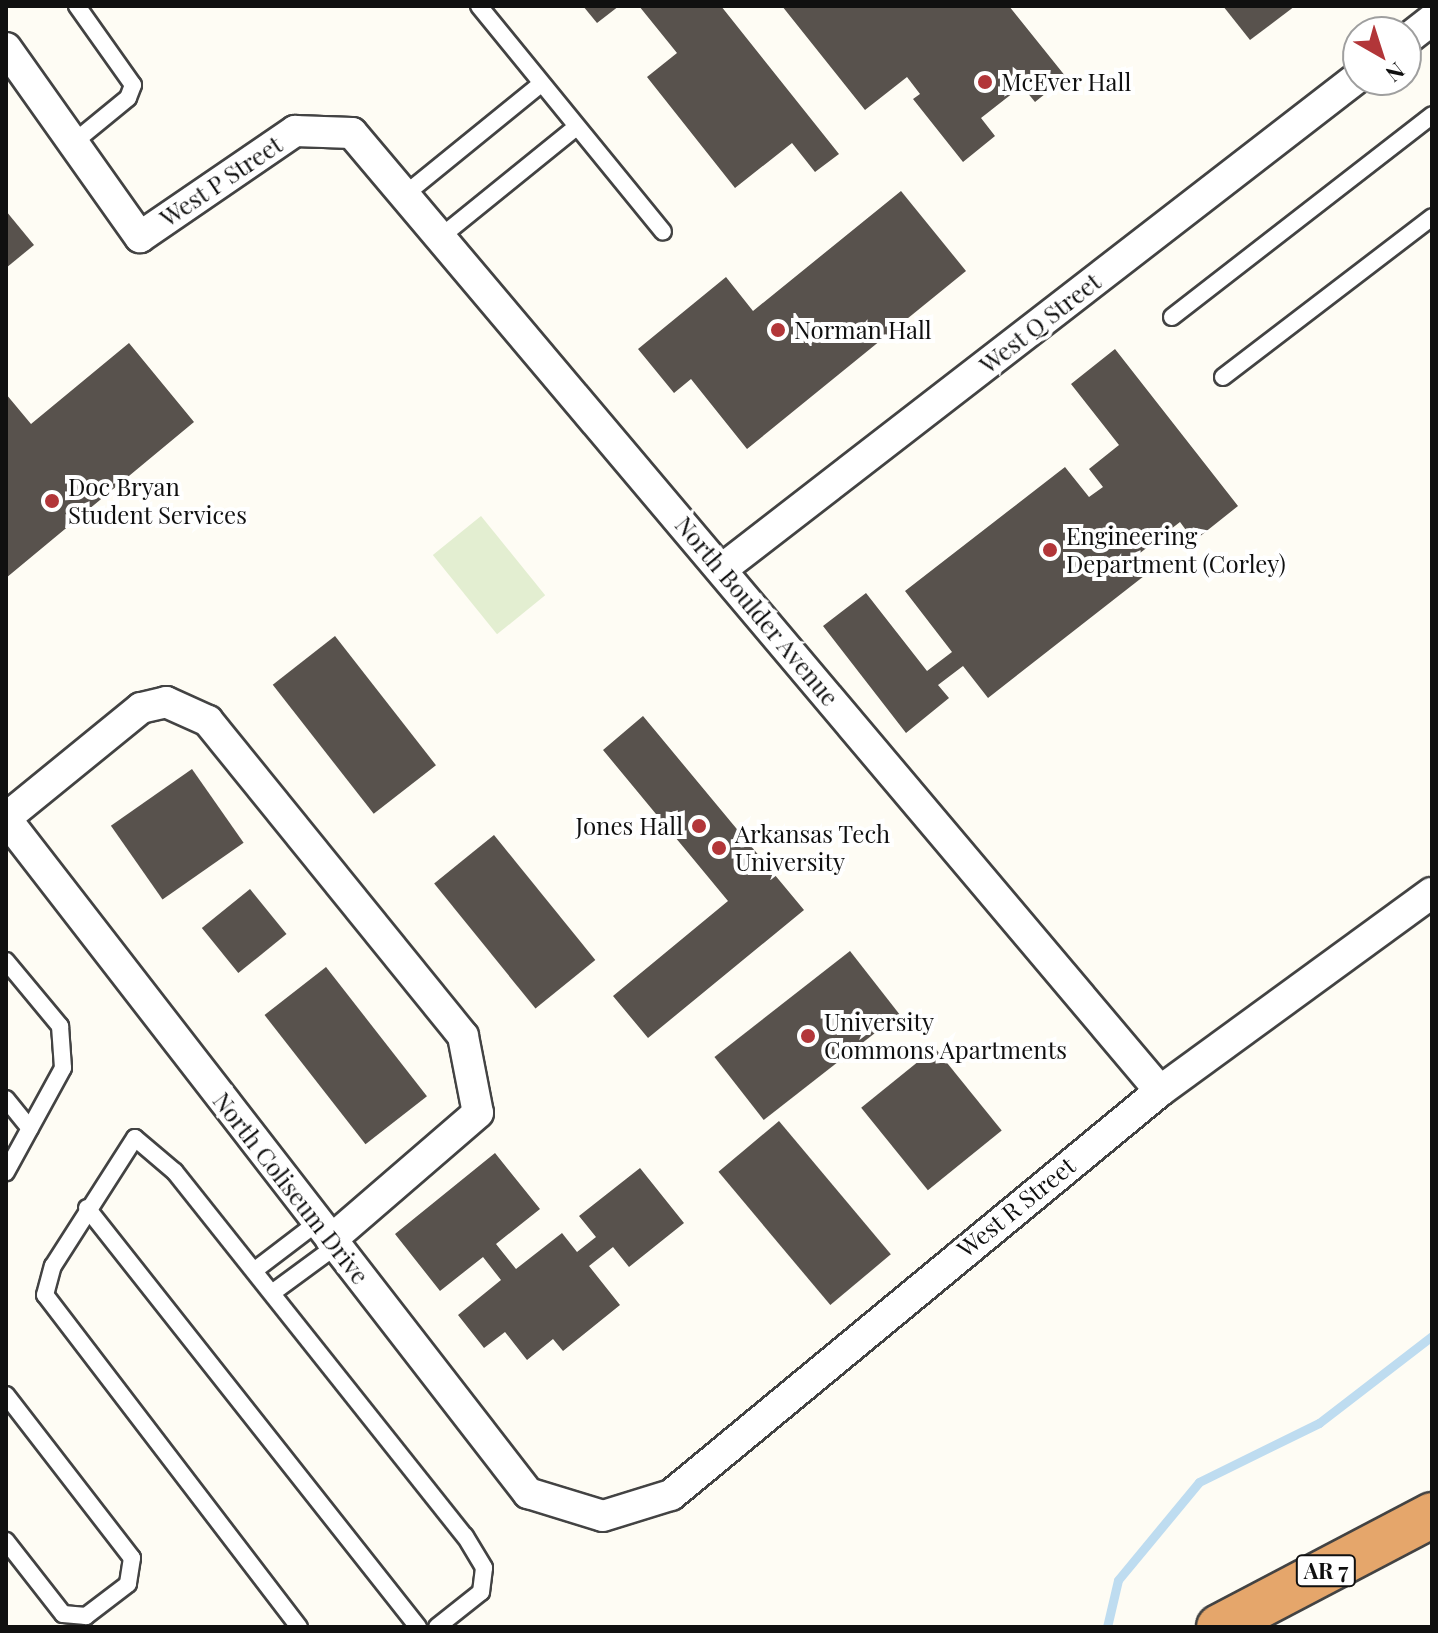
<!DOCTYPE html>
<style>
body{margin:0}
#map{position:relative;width:1438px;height:1633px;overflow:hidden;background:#fefcf4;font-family:"Playfair Display",serif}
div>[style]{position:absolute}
.pitch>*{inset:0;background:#e3eed1;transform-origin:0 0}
.stream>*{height:9px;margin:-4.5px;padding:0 4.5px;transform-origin:4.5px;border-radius:4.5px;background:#bedcf0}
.building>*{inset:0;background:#58524d;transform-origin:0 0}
.roads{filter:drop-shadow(2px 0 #434343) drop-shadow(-2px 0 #434343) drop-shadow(0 2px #434343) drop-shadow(0 -2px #434343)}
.lane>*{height:16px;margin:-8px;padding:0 8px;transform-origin:8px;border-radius:8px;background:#fff}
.street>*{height:30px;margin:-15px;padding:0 15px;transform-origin:15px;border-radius:15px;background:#fff}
.highway>*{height:44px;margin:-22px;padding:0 22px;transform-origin:22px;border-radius:22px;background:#e5a66b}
.dots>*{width:22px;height:22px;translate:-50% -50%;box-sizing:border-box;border:4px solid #fff;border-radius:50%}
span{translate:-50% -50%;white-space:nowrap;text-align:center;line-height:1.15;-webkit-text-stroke:8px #fff;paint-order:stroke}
.shield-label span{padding:2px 6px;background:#fff;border:2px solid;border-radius:6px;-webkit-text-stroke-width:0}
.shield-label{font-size:22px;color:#101010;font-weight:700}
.poi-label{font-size:24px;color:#101010}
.left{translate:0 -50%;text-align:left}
.right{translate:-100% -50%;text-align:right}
.street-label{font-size:24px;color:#101010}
.frame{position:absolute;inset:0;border:8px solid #101010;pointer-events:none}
.north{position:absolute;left:1342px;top:16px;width:80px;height:80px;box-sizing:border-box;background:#fff;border:2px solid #9f9f9f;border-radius:50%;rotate:141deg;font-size:22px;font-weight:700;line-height:32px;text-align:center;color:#101010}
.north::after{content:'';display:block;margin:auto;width:28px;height:36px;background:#b23639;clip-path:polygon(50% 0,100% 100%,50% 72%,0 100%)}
</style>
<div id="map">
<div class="pitch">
<i style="left:481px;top:516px;width:102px;height:62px;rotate:51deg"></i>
</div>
<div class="stream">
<i style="left:1107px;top:1627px;width:48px;rotate:-76.8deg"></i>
<i style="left:1118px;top:1580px;width:127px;rotate:-50.4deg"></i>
<i style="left:1199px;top:1482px;width:134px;rotate:-26.2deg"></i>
<i style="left:1319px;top:1423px;width:143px;rotate:-37.6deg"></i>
</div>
<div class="building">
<i style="clip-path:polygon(583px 6px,619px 6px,597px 23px)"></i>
<i style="clip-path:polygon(639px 6px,721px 6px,839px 154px,815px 172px,792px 143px,735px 188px,647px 77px,677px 53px)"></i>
<i style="clip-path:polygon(782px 6px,1009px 6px,1066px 77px,1035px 102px,1022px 86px,981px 118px,995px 136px,963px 162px,913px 99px,920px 94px,907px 77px,865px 110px)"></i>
<i style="clip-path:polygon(1223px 6px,1295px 6px,1250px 40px)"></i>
<i style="clip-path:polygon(901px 191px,966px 271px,747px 449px,691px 379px,674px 393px,638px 349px,726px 277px,753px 311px)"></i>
<i style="clip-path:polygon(6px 211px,34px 245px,6px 268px)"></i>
<i style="clip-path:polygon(129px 343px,194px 422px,6px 578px,6px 394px,31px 424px)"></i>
<i style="clip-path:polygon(1115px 349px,1238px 506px,1194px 541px,1180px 522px,1131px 560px,1144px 576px,988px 698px,963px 666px,938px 685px,949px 698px,906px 733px,823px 626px,866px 593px,927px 671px,952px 652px,905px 591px,1065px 467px,1089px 497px,1103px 487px,1089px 469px,1119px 445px,1071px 384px)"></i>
<i style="left:335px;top:636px;width:164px;height:79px;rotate:52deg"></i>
<i style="clip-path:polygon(643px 716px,804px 910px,648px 1038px,613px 996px,728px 901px,603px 750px)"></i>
<i style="left:192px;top:769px;width:90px;height:99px;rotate:55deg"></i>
<i style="left:494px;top:835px;width:161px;height:77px;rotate:51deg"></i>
<i style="left:250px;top:889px;width:58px;height:62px;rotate:51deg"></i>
<i style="left:850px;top:951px;width:80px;height:172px;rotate:52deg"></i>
<i style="left:326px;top:967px;width:164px;height:78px;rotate:52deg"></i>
<i style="left:935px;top:1048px;width:106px;height:95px;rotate:51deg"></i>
<i style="left:779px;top:1121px;width:174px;height:79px;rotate:50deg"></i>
<i style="clip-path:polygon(495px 1153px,540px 1209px,496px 1244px,516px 1269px,562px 1233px,577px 1252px,596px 1237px,579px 1216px,640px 1168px,684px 1223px,629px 1267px,613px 1247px,589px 1266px,620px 1305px,563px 1351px,553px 1339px,527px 1360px,505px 1332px,484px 1348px,458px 1315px,501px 1280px,483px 1257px,440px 1291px,395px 1234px)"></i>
</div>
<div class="roads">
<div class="lane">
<i style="left:479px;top:6px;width:291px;rotate:50.8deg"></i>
<i style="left:73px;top:143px;width:71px;rotate:-39.3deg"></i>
<i style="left:128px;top:98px;width:14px;rotate:-69deg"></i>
<i style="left:133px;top:85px;width:97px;rotate:-125.3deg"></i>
<i style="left:408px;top:192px;width:171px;rotate:-39.1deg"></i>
<i style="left:443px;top:235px;width:170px;rotate:-39deg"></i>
<i style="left:1172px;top:317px;width:329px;rotate:-37.8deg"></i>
<i style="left:1223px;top:377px;width:263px;rotate:-37.4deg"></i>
<i style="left:6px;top:961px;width:85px;rotate:50.3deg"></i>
<i style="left:60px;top:1026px;width:42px;rotate:85.9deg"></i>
<i style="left:63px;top:1068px;width:119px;rotate:118.7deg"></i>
<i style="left:6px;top:1099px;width:38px;rotate:51deg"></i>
<i style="left:87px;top:1208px;width:534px;rotate:51.69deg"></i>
<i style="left:255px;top:1270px;width:79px;rotate:-37.3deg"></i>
<i style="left:272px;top:1293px;width:79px;rotate:-36.3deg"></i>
<i style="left:6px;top:1395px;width:206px;rotate:52.3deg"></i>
<i style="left:132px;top:1558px;width:26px;rotate:99deg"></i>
<i style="left:128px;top:1584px;width:53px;rotate:142.7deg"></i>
<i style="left:86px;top:1616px;width:23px;rotate:-175deg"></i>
<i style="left:63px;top:1614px;width:93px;rotate:-128deg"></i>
<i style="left:299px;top:1627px;width:418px;rotate:-127.4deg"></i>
<i style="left:45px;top:1295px;width:30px;rotate:-75deg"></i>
<i style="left:53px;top:1266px;width:152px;rotate:-57.4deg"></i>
<i style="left:135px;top:1138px;width:52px;rotate:40.4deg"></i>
<i style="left:175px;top:1172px;width:465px;rotate:51.5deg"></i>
<i style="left:465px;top:1536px;width:37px;rotate:59deg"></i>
<i style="left:484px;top:1568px;width:24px;rotate:97deg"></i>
<i style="left:481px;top:1592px;width:56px;rotate:141.5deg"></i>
</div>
<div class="street">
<i style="left:1406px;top:40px;width:33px;rotate:-38deg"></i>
<i style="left:6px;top:48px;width:232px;rotate:54.7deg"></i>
<i style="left:140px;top:237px;width:188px;rotate:-34.4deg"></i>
<i style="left:295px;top:131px;width:57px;rotate:2deg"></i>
<i style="left:352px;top:133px;width:1253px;rotate:49.85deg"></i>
<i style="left:722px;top:569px;width:804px;rotate:-37.72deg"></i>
<i style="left:6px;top:818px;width:174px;rotate:-39.2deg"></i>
<i style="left:141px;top:708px;width:26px;rotate:-13deg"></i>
<i style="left:166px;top:702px;width:46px;rotate:24.3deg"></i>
<i style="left:208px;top:721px;width:405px;rotate:51deg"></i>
<i style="left:463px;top:1036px;width:78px;rotate:79deg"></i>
<i style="left:478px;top:1113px;width:194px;rotate:139.2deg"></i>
<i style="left:6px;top:819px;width:853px;rotate:52.24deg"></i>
<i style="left:528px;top:1493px;width:78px;rotate:17deg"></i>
<i style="left:603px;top:1516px;width:71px;rotate:-17.2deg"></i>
<i style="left:671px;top:1495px;width:634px;rotate:-39.56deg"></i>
<i style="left:1160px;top:1091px;width:336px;rotate:-36.1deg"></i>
</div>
<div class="highway">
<i style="left:1219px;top:1627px;width:241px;rotate:-27.7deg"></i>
</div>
</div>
<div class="dots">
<i style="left:985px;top:82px;background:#b23639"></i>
<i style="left:778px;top:330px;background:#b23639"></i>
<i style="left:52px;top:501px;background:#b23639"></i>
<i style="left:1050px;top:550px;background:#b23639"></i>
<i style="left:699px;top:826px;background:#b23639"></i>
<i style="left:719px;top:848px;background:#b23639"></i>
<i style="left:808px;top:1036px;background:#b23639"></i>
</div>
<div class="shield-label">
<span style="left:1326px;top:1571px">AR 7</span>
</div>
<div class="poi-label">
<span class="left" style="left:1001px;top:82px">McEver Hall</span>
<span class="left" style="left:794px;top:330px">Norman Hall</span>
<span class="left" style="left:68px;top:501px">Doc Bryan<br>Student Services</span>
<span class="left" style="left:1066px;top:550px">Engineering<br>Department (Corley)</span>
<span class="right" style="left:683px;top:826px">Jones Hall</span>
<span class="left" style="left:735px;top:848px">Arkansas Tech<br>University</span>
<span class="left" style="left:824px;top:1036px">University<br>Commons Apartments</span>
</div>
<div class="street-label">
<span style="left:221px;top:181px;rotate:-34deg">West P Street</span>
<span style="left:1040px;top:323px;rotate:-38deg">West Q Street</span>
<span style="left:757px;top:611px;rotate:50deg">North Boulder Avenue</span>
<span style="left:291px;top:1188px;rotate:52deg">North Coliseum Drive</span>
<span style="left:1016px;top:1207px;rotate:-39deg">West R Street</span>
</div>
<div class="frame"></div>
<div class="north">N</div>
</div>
